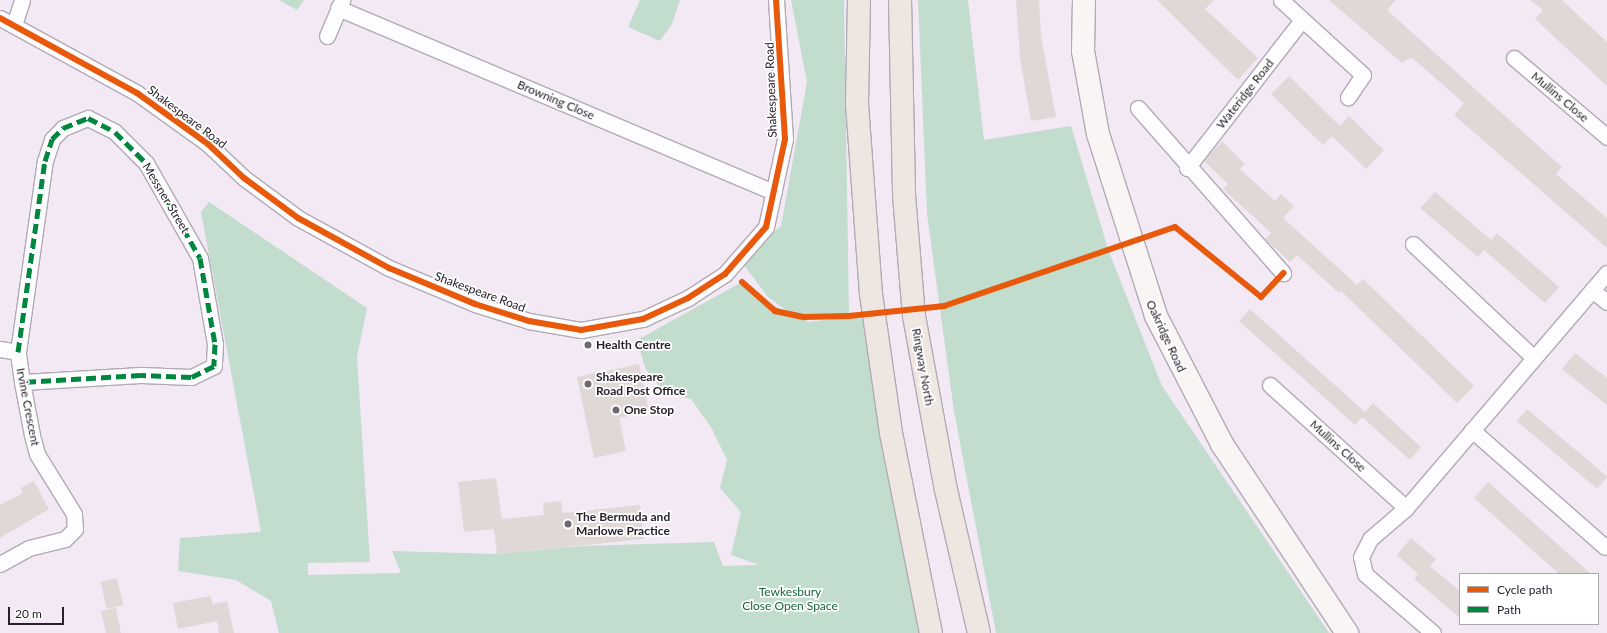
<!DOCTYPE html>
<style>
body{margin:0}
#map{position:relative;width:1607px;height:633px;overflow:hidden;background:#f2e9f5;font-family:Lato,sans-serif}
div>[style]{position:absolute}
.green>*{inset:0;background:#c2dccd}
.building>*{inset:0;background:#e0d7d7;transform-origin:0 0}
.roads{filter:drop-shadow(1px 0 #b1aab4) drop-shadow(-1px 0 #b1aab4) drop-shadow(0 1px #b1aab4) drop-shadow(0 -1px #b1aab4)}
.street>*{height:15px;margin:-7.5px;padding:0 7.5px;transform-origin:7.5px;border-radius:7.5px;background:#fdfcfe}
.secondary>*{height:22px;margin:-11px;padding:0 11px;transform-origin:11px;border-radius:11px;background:#f9f5f5}
.highway>*{height:22px;margin:-11px;padding:0 11px;transform-origin:11px;border-radius:11px;background:#eee6e1}
.quiet>*{height:5px;margin-top:-2.5px;transform-origin:0;background:repeating-linear-gradient(90deg,#00873e 0 10px,transparent 0 15px)}
.cycleway>*{height:6px;margin:-3px;padding:0 3px;transform-origin:3px;border-radius:3px;background:#e8590c}
.dots>*{width:11px;height:11px;translate:-50% -50%;box-sizing:border-box;border:2px solid #fff;border-radius:50%}
span{translate:-50% -50%;white-space:nowrap;text-align:center;line-height:1.15;-webkit-text-stroke:3.5px #fff;paint-order:stroke}
.street-label{font-size:12px;color:#28212c}
.poi-label{font-size:12px;color:#28212c;font-weight:700}
.left{translate:0 -50%;text-align:left}
.park-label{font-size:12px;color:#15663c}
.legend{position:absolute;left:1459px;top:573px;width:140px;height:52px;box-sizing:border-box;background:#fff;border:1px solid #a9a6ab;margin:0;padding:5px 7px;list-style:none;font-size:12px;color:#28212c}
.legend li{display:flex;align-items:center;gap:8px;height:20px}
.legend b{width:20px;border:1px solid #a9a6ab}
.scale{position:absolute;left:8px;top:607px;width:56px;height:18px;box-sizing:border-box;border:2px solid #28212c;border-top:0;padding-left:5px;font-size:12px;line-height:14px;white-space:nowrap;color:#28212c;-webkit-text-stroke:3px #fff;paint-order:stroke}
</style>
<div id="map">
<div class="green">
<i style="clip-path:polygon(279px 0,304px 0,297px 10px)"></i>
<i style="clip-path:polygon(640px 0,680px 0,672px 24px,660px 41px,628px 27px)"></i>
<i style="clip-path:polygon(evenodd,791px 0,844px 0,849px 316px,864px 320px,882px 452px,904px 543px,919px 633px,279px 633px,271px 601px,236px 580px,178px 571px,180px 538px,261px 532px,201px 212px,209px 202px,367px 308px,357px 357px,370px 562px,308px 563px,308px 575px,401px 573px,392px 551px,497px 554px,581px 546px,714px 542px,723px 566px,759px 565px,731px 555px,741px 512px,720px 488px,727px 460px,711px 427px,691px 399px,664px 393px,646px 370px,637px 340px,742px 282px,759px 299px,790px 313px,768px 297px,740px 260px,781px 226px,807px 82px,791px 0,793px 315px,846px 317px,809px 322px,793px 315px)"></i>
<i style="clip-path:polygon(918px 0,968px 0,984px 140px,1071px 126px,1109px 252px,1162px 386px,1329px 633px,996px 633px,954px 411px,927px 214px)"></i>
</div>
<div class="building">
<i style="clip-path:polygon(1016px 0,1039px 0,1041px 36px,1056px 117px,1031px 121px,1020px 58px)"></i>
<i style="clip-path:polygon(1157px 0,1214px 0,1205px 9px,1258px 58px,1238px 80px)"></i>
<i style="clip-path:polygon(1329px 0,1396px 0,1387px 10px,1562px 167px,1556px 174px,1607px 218px,1607px 248px,1454px 115px,1464px 103px,1411px 57px,1402px 63px)"></i>
<i style="clip-path:polygon(1530px 0,1562px 0,1607px 42px,1607px 86px,1535px 19px,1543px 10px)"></i>
<i style="clip-path:polygon(1289px 76px,1340px 126px,1349px 116px,1384px 150px,1366px 169px,1332px 136px,1323px 145px,1271px 94px)"></i>
<i style="clip-path:polygon(1222px 141px,1245px 164px,1240px 169px,1275px 201px,1281px 194px,1294px 206px,1283px 218px,1357px 285px,1363px 279px,1474px 386px,1457px 403px,1341px 291px,1339px 293px,1297px 255px,1290px 262px,1265px 239px,1271px 233px,1223px 189px,1228px 184px,1204px 161px)"></i>
<i style="clip-path:polygon(1435px 192px,1491px 240px,1497px 233px,1559px 287px,1545px 303px,1484px 250px,1478px 257px,1420px 208px)"></i>
<i style="clip-path:polygon(1250px 309px,1365px 412px,1373px 403px,1421px 447px,1410px 460px,1362px 417px,1355px 425px,1239px 321px)"></i>
<i style="clip-path:polygon(1575px 353px,1607px 378px,1607px 405px,1562px 369px)"></i>
<i style="clip-path:polygon(639px 364px,649px 412px,619px 418px,626px 451px,594px 458px,577px 377px)"></i>
<i style="left:1527px;top:409px;width:105px;height:16px;rotate:40deg"></i>
<i style="clip-path:polygon(496px 478px,502px 519px,544px 515px,543px 503px,561px 501px,562px 513px,640px 505px,644px 539px,497px 554px,494px 529px,464px 532px,458px 482px)"></i>
<i style="clip-path:polygon(34px 481px,49px 509px,0 538px,0 505px,23px 493px,21px 488px)"></i>
<i style="clip-path:polygon(1488px 482px,1591px 574px,1559px 574px,1474px 498px)"></i>
<i style="clip-path:polygon(1411px 538px,1436px 559px,1430px 566px,1460px 591px,1460px 618px,1414px 579px,1418px 574px,1397px 555px)"></i>
<i style="left:117px;top:578px;width:28px;height:17px;rotate:77deg"></i>
<i style="clip-path:polygon(211px 596px,212px 604px,227px 601px,234px 633px,219px 633px,217px 621px,178px 629px,173px 603px)"></i>
<i style="clip-path:polygon(116px 608px,121px 633px,106px 633px,101px 611px)"></i>
</div>
<div class="roads">
<div class="street">
<i style="left:1281px;top:0;width:111px;rotate:42.4deg"></i>
<i style="left:1363px;top:75px;width:27px;rotate:124deg"></i>
<i style="left:338px;top:8px;width:473px;rotate:22.9deg"></i>
<i style="left:0;top:18px;width:156px;rotate:28.7deg"></i>
<i style="left:137px;top:93px;width:87px;rotate:35.7deg"></i>
<i style="left:208px;top:144px;width:50px;rotate:43.4deg"></i>
<i style="left:244px;top:178px;width:67px;rotate:36.5deg"></i>
<i style="left:298px;top:218px;width:104px;rotate:28.8deg"></i>
<i style="left:389px;top:268px;width:93px;rotate:22.7deg"></i>
<i style="left:475px;top:304px;width:57px;rotate:17.5deg"></i>
<i style="left:529px;top:321px;width:53px;rotate:9.8deg"></i>
<i style="left:581px;top:330px;width:63px;rotate:-10.1deg"></i>
<i style="left:643px;top:319px;width:50px;rotate:-25deg"></i>
<i style="left:688px;top:298px;width:44px;rotate:-33deg"></i>
<i style="left:725px;top:274px;width:62px;rotate:-48.9deg"></i>
<i style="left:766px;top:227px;width:90px;rotate:-77.8deg"></i>
<i style="left:785px;top:139px;width:139px;rotate:-93.7deg"></i>
<i style="left:14px;top:25px;width:26px;rotate:-72deg"></i>
<i style="left:327px;top:36px;width:39px;rotate:-67deg"></i>
<i style="left:1514px;top:58px;width:122px;rotate:40.3deg"></i>
<i style="left:1138px;top:108px;width:220px;rotate:48.7deg"></i>
<i style="left:1187px;top:168px;width:187px;rotate:-52.2deg"></i>
<i style="left:1413px;top:244px;width:166px;rotate:43.3deg"></i>
<i style="left:1592px;top:290px;width:19px;rotate:39deg"></i>
<i style="left:0;top:349px;width:18px;rotate:9deg"></i>
<i style="left:1270px;top:385px;width:183px;rotate:42.1deg"></i>
<i style="left:1472px;top:430px;width:177px;rotate:41.3deg"></i>
<i style="left:0;top:564px;width:33px;rotate:-29deg"></i>
<i style="left:29px;top:548px;width:37px;rotate:-14deg"></i>
<i style="left:65px;top:539px;width:14px;rotate:-45deg"></i>
<i style="left:75px;top:529px;width:15px;rotate:-94deg"></i>
<i style="left:74px;top:514px;width:70px;rotate:-121.7deg"></i>
<i style="left:37px;top:454px;width:20px;rotate:-105deg"></i>
<i style="left:32px;top:435px;width:54px;rotate:-100.7deg"></i>
<i style="left:22px;top:382px;width:30px;rotate:-98deg"></i>
<i style="left:18px;top:352px;width:193px;rotate:-82deg"></i>
<i style="left:45px;top:161px;width:23px;rotate:-72deg"></i>
<i style="left:52px;top:139px;width:16px;rotate:-45deg"></i>
<i style="left:63px;top:128px;width:27px;rotate:-22deg"></i>
<i style="left:88px;top:118px;width:30px;rotate:27deg"></i>
<i style="left:115px;top:132px;width:44px;rotate:45deg"></i>
<i style="left:146px;top:163px;width:109px;rotate:60.4deg"></i>
<i style="left:200px;top:258px;width:87px;rotate:80.1deg"></i>
<i style="left:215px;top:344px;width:22px;rotate:93deg"></i>
<i style="left:214px;top:366px;width:25px;rotate:154deg"></i>
<i style="left:191px;top:377px;width:50px;rotate:-177.7deg"></i>
<i style="left:141px;top:375px;width:119px;rotate:176.6deg"></i>
<i style="left:1433px;top:633px;width:90px;rotate:-139.1deg"></i>
<i style="left:1365px;top:574px;width:17px;rotate:-103deg"></i>
<i style="left:1361px;top:557px;width:20px;rotate:-63deg"></i>
<i style="left:1370px;top:539px;width:48px;rotate:-40.7deg"></i>
<i style="left:1406px;top:508px;width:309px;rotate:-49.5deg"></i>
</div>
<div class="secondary">
<i style="left:1084px;top:0;width:51px;rotate:91.1deg"></i>
<i style="left:1083px;top:51px;width:84px;rotate:79.8deg"></i>
<i style="left:1098px;top:134px;width:191px;rotate:72.3deg"></i>
<i style="left:1156px;top:316px;width:144px;rotate:62.7deg"></i>
<i style="left:1222px;top:444px;width:227px;rotate:56.5deg"></i>
</div>
<div class="highway">
<i style="left:859px;top:0;width:104px;rotate:91.1deg"></i>
<i style="left:857px;top:104px;width:191px;rotate:85.8deg"></i>
<i style="left:871px;top:294px;width:140px;rotate:81.8deg"></i>
<i style="left:891px;top:433px;width:204px;rotate:78.7deg"></i>
<i style="left:900px;top:0;width:195px;rotate:88.8deg"></i>
<i style="left:904px;top:195px;width:121px;rotate:85.3deg"></i>
<i style="left:914px;top:316px;width:177px;rotate:79.6deg"></i>
<i style="left:946px;top:490px;width:147px;rotate:77deg"></i>
</div>
</div>
<div class="quiet">
<i style="left:18px;top:352px;width:193px;rotate:-82deg"></i>
<i style="left:45px;top:161px;width:23px;rotate:-72deg"></i>
<i style="left:52px;top:139px;width:16px;rotate:-45deg"></i>
<i style="left:63px;top:128px;width:27px;rotate:-22deg"></i>
<i style="left:88px;top:118px;width:30px;rotate:27deg"></i>
<i style="left:115px;top:132px;width:44px;rotate:45deg"></i>
<i style="left:146px;top:163px;width:109px;rotate:60.4deg"></i>
<i style="left:200px;top:258px;width:87px;rotate:80.1deg"></i>
<i style="left:215px;top:344px;width:22px;rotate:93deg"></i>
<i style="left:214px;top:366px;width:25px;rotate:154deg"></i>
<i style="left:191px;top:377px;width:50px;rotate:-177.7deg"></i>
<i style="left:141px;top:375px;width:119px;rotate:176.6deg"></i>
</div>
<div class="cycleway">
<i style="left:0;top:18px;width:156px;rotate:28.7deg"></i>
<i style="left:137px;top:93px;width:87px;rotate:35.7deg"></i>
<i style="left:208px;top:144px;width:50px;rotate:43.4deg"></i>
<i style="left:244px;top:178px;width:67px;rotate:36.5deg"></i>
<i style="left:298px;top:218px;width:104px;rotate:28.8deg"></i>
<i style="left:389px;top:268px;width:93px;rotate:22.7deg"></i>
<i style="left:475px;top:304px;width:57px;rotate:17.5deg"></i>
<i style="left:529px;top:321px;width:53px;rotate:9.8deg"></i>
<i style="left:581px;top:330px;width:63px;rotate:-10.1deg"></i>
<i style="left:643px;top:319px;width:50px;rotate:-25deg"></i>
<i style="left:688px;top:298px;width:44px;rotate:-33deg"></i>
<i style="left:725px;top:274px;width:62px;rotate:-48.9deg"></i>
<i style="left:766px;top:227px;width:90px;rotate:-77.8deg"></i>
<i style="left:785px;top:139px;width:139px;rotate:-93.7deg"></i>
<i style="left:742px;top:282px;width:44px;rotate:41.3deg"></i>
<i style="left:775px;top:311px;width:30px;rotate:12deg"></i>
<i style="left:804px;top:317px;width:45px;rotate:-1.3deg"></i>
<i style="left:849px;top:316px;width:96px;rotate:-6deg"></i>
<i style="left:944px;top:306px;width:244px;rotate:-18.9deg"></i>
<i style="left:1175px;top:227px;width:111px;rotate:39.1deg"></i>
<i style="left:1261px;top:297px;width:33px;rotate:-47deg"></i>
</div>
<div class="dots">
<i style="left:588px;top:345px;background:#6f6772"></i>
<i style="left:588px;top:384px;background:#6f6772"></i>
<i style="left:616px;top:410px;background:#6f6772"></i>
<i style="left:568px;top:524px;background:#6f6772"></i>
</div>
<div class="street-label">
<span style="left:771px;top:90px;rotate:-92deg">Shakespeare Road</span>
<span style="left:1245px;top:94px;rotate:-52deg">Wateridge Road</span>
<span style="left:1560px;top:97px;rotate:40deg">Mullins Close</span>
<span style="left:556px;top:100px;rotate:23deg">Browning Close</span>
<span style="left:187px;top:117px;rotate:37deg">Shakespeare Road</span>
<span style="left:166px;top:198px;rotate:59deg">Messner Street</span>
<span style="left:480px;top:292px;rotate:20deg">Shakespeare Road</span>
<span style="left:1166px;top:336px;rotate:65deg">Oakridge Road</span>
<span style="left:923px;top:367px;rotate:80deg">Ringway North</span>
<span style="left:28px;top:407px;rotate:79deg">Irvine Crescent</span>
<span style="left:1338px;top:446px;rotate:42deg">Mullins Close</span>
</div>
<div class="poi-label">
<span class="left" style="left:596px;top:345px">Health Centre</span>
<span class="left" style="left:596px;top:384px">Shakespeare<br>Road Post Office</span>
<span class="left" style="left:624px;top:410px">One Stop</span>
<span class="left" style="left:576px;top:524px">The Bermuda and<br>Marlowe Practice</span>
</div>
<div class="park-label">
<span style="left:790px;top:599px">Tewkesbury<br>Close Open Space</span>
</div>
<ul class="legend">
<li><b style="height:5px;background:#e8590c"></b>Cycle path</li>
<li><b style="height:5px;background:#00873e"></b>Path</li>
</ul>
<div class="scale">20 m</div>
</div>
